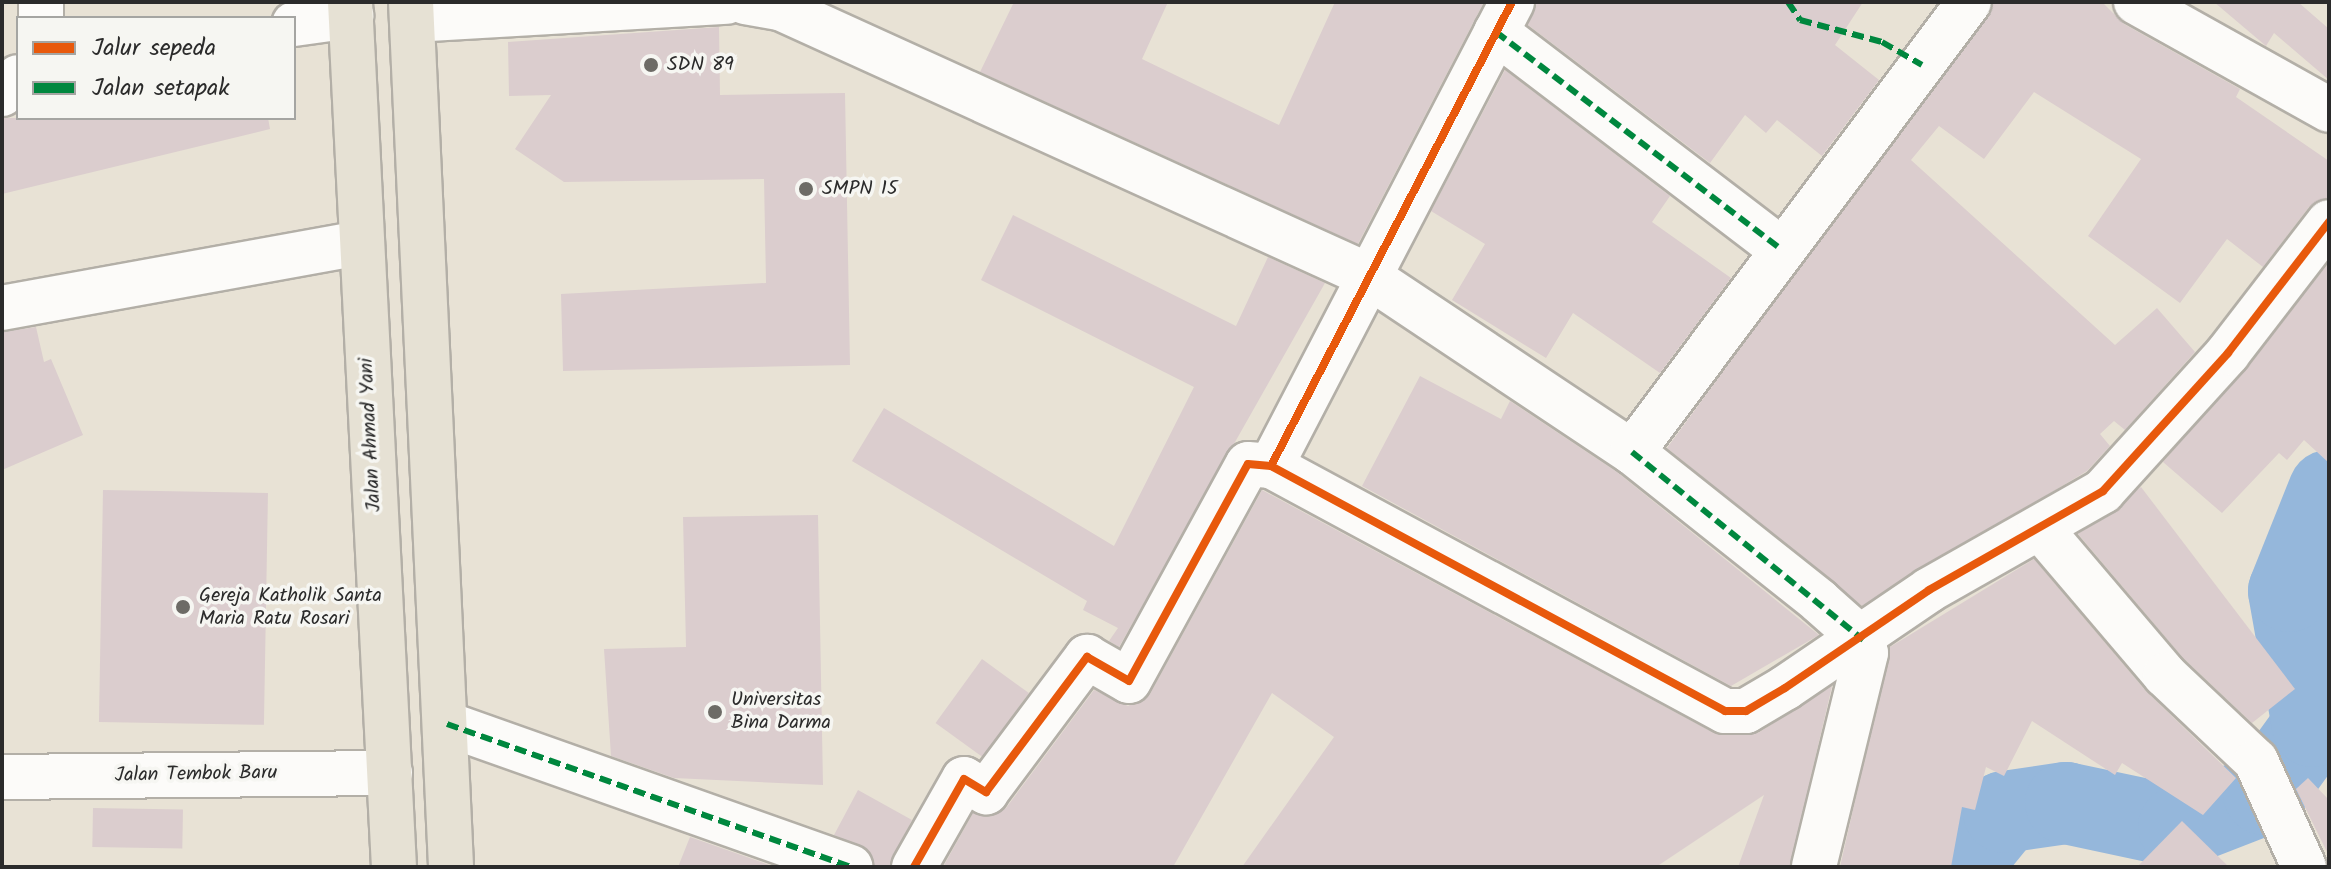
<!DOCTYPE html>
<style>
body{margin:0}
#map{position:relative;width:2331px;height:869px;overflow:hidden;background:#e8e2d5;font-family:Kalam,sans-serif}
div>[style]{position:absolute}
.river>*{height:82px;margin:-41px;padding:0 41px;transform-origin:41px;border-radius:41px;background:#95b7db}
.building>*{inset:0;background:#dbcdce;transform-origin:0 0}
.roads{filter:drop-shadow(2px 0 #b3afa7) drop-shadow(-2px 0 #b3afa7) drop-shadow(0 2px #b3afa7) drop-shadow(0 -2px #b3afa7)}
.minor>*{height:44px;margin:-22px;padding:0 22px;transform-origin:22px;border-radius:22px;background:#fcfbf9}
.trunk>*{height:44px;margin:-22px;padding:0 22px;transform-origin:22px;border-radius:22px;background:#e6e1d4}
.quiet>*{height:6px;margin-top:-3px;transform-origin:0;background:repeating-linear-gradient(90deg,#00873e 0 12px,transparent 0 18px)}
.cycleway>*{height:8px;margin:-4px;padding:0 4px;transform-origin:4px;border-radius:4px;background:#e8590c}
.dots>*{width:22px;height:22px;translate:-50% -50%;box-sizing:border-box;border:4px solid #f6f6f2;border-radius:50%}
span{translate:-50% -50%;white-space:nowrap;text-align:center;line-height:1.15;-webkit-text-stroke:7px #f6f6f2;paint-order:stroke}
.poi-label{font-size:20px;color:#2b2b2b}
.left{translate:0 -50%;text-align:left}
.street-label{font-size:20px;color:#2b2b2b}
.frame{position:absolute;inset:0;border:4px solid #2b2b2b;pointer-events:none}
.legend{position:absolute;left:16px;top:16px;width:280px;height:104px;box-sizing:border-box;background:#f6f6f2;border:2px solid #a5a5a2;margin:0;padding:10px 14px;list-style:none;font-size:24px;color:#2b2b2b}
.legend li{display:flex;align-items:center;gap:16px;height:40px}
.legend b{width:40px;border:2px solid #a5a5a2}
</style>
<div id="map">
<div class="river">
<i style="left:1959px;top:867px;width:71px;rotate:-50.7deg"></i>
<i style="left:2004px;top:812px;width:63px;rotate:-8.3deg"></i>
<i style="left:2066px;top:803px;width:116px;rotate:12deg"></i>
<i style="left:2179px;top:827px;width:91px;rotate:-21.2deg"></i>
<i style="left:2264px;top:794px;width:84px;rotate:-54.2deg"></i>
<i style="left:2313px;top:726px;width:137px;rotate:-100.1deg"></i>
<i style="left:2289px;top:591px;width:108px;rotate:-68.2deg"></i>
</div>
<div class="building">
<i style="clip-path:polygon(1014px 2px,1168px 2px,1142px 59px,1279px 125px,1335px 2px,1484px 2px,1358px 244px,980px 72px)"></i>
<i style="clip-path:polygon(1537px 2px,1863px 2px,1835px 45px,1879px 80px,1822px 156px,1777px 120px,1766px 133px,1745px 115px,1710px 163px,1528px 25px)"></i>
<i style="clip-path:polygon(1994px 2px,2102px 2px,2124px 24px,2240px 89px,2236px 97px,2329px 161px,2329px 198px,2309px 207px,2263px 267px,2227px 239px,2180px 303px,2088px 236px,2141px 159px,2034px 92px,1984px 159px,1939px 126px,1911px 160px,2115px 345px,2157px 308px,2195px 352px,2125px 430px,2114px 421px,2100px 434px,2110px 446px,2087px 471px,1862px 606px,1667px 448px)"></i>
<i style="clip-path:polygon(2214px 2px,2298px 2px,2329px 29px,2329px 80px,2274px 33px,2266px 46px)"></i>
<i style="clip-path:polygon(719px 27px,720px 95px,845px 93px,850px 365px,563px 371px,561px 294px,766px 283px,764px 179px,564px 182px,515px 149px,551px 95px,509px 96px,508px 42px)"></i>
<i style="clip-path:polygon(1505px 70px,1670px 196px,1652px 222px,1731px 278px,1660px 373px,1573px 313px,1546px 358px,1452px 300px,1485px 244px,1431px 211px)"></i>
<i style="clip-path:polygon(2px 118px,268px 118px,270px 129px,2px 194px)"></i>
<i style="clip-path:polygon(1013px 215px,1236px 326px,1268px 257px,1325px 283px,1119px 647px,1109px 641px,1118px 628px,1083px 610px,1087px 601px,852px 461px,884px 408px,1114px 546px,1194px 387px,981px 280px)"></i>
<i style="clip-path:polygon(2329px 263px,2329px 463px,2304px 440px,2287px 460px,2279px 453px,2222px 513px,2163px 462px)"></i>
<i style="clip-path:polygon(36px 327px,44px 362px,51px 359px,83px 435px,2px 470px,2px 332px)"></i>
<i style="clip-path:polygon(1420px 376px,1501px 419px,1510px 401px,1617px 472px,1819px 635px,1731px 686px,1362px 486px)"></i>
<i style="clip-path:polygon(2141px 487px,2295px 689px,2252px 723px,2183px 658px,2078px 534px)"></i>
<i style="left:103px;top:490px;width:165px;height:232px;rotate:1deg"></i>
<i style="clip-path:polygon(1262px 490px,1714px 733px,1758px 733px,1832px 686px,1790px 867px,1738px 867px,1764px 795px,1656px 867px,1242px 867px,1334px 737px,1272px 693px,1173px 867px,943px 867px,973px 813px,986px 817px,1006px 808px,1094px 690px,1128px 706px,1150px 694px)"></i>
<i style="clip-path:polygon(818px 515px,823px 785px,674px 778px,611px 756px,604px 649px,686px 647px,683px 517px)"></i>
<i style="clip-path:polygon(2034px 559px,2146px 691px,2236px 778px,2203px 815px,2122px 763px,2115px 775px,2032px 721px,2004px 776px,1986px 767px,1975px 810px,1962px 807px,1951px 867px,1840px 867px,1890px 647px)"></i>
<i style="left:982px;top:659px;width:58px;height:79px;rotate:36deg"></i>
<i style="clip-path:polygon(2308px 778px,2329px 800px,2329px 856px,2296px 789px)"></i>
<i style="clip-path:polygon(858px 790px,912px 820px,889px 867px,874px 867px,868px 850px,834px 835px)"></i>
<i style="left:93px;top:808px;width:90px;height:39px;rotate:1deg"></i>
<i style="clip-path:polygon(2182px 821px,2229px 867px,2137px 867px)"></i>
<i style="clip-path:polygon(690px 837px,775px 867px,678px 867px)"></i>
</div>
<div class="roads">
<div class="minor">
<i style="left:41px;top:2px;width:16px;rotate:90deg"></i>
<i style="left:745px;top:2px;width:36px;rotate:10deg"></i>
<i style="left:780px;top:8px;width:643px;rotate:24.45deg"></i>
<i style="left:1365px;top:274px;width:321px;rotate:33.7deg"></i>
<i style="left:1632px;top:452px;width:239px;rotate:38.5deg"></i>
<i style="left:1819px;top:601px;width:59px;rotate:41.6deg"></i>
<i style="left:1863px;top:640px;width:13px;rotate:77deg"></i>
<i style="left:1866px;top:653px;width:220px;rotate:103.7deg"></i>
<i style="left:1512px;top:2px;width:523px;rotate:117.45deg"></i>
<i style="left:1271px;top:466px;width:516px;rotate:28.35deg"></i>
<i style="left:1725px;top:711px;width:21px"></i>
<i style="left:1746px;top:711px;width:45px;rotate:-30.5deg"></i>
<i style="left:1785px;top:688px;width:174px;rotate:-34.2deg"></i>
<i style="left:1929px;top:590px;width:200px;rotate:-29.6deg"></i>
<i style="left:2103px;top:491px;width:186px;rotate:-47.8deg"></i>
<i style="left:2228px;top:353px;width:165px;rotate:-52.4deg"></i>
<i style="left:2136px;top:2px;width:221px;rotate:29.2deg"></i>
<i style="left:412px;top:20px;width:315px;rotate:-3.3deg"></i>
<i style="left:294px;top:24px;width:58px;rotate:-8deg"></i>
<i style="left:1496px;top:32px;width:360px;rotate:37.3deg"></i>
<i style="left:2px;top:94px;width:23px;rotate:-47deg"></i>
<i style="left:2px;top:308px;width:365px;rotate:-10.3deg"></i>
<i style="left:1632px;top:452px;width:562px;rotate:-53.17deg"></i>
<i style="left:2040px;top:528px;width:193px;rotate:49.6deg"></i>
<i style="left:2165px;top:675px;width:125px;rotate:43.4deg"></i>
<i style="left:2256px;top:761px;width:116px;rotate:65.6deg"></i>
<i style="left:447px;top:724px;width:428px;rotate:19.5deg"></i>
<i style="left:2px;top:777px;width:388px;rotate:-0.6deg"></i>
<i style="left:914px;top:867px;width:101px;rotate:-60.4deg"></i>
<i style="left:964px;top:779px;width:26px;rotate:31deg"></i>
<i style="left:986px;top:792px;width:169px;rotate:-53.2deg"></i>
<i style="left:1087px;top:657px;width:48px;rotate:29.7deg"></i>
<i style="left:1129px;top:681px;width:247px;rotate:-61.3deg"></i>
<i style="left:1248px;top:464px;width:23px;rotate:5deg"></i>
</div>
<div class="trunk">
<i style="left:350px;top:2px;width:866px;rotate:87.09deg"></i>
<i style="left:411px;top:2px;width:866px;rotate:87.35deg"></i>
</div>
</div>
<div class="quiet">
<i style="left:1788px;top:2px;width:22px;rotate:56deg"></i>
<i style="left:1800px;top:20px;width:85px;rotate:15deg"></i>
<i style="left:1882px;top:42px;width:46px;rotate:29.9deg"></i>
<i style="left:1496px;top:32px;width:360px;rotate:37.3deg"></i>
<i style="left:1632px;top:452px;width:298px;rotate:39.1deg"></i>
<i style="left:447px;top:724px;width:428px;rotate:19.5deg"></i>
</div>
<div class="cycleway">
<i style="left:1512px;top:2px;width:523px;rotate:117.45deg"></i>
<i style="left:1271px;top:466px;width:516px;rotate:28.35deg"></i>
<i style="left:1725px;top:711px;width:21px"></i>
<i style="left:1746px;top:711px;width:45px;rotate:-30.5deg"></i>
<i style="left:1785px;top:688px;width:174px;rotate:-34.2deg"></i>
<i style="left:1929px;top:590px;width:200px;rotate:-29.6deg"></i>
<i style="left:2103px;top:491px;width:186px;rotate:-47.8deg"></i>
<i style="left:2228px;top:353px;width:165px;rotate:-52.4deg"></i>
<i style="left:914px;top:867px;width:101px;rotate:-60.4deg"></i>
<i style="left:964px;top:779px;width:26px;rotate:31deg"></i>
<i style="left:986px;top:792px;width:169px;rotate:-53.2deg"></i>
<i style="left:1087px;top:657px;width:48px;rotate:29.7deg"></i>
<i style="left:1129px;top:681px;width:247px;rotate:-61.3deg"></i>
<i style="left:1248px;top:464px;width:23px;rotate:5deg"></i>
</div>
<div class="dots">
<i style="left:651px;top:65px;background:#6d6b66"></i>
<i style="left:806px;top:189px;background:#6d6b66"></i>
<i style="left:183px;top:607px;background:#6d6b66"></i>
<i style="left:715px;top:712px;background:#6d6b66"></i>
</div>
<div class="poi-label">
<span class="left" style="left:667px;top:65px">SDN 89</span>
<span class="left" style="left:822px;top:189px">SMPN 15</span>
<span class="left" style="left:199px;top:608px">Gereja Katholik Santa<br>Maria Ratu Rosari</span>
<span class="left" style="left:731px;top:712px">Universitas<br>Bina Darma</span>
</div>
<div class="street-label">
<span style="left:371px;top:435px;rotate:-93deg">Jalan Ahmad Yani</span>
<span style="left:196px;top:775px;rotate:-1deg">Jalan Tembok Baru</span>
</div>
<div class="frame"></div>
<ul class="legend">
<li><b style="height:10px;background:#e8590c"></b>Jalur sepeda</li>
<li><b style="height:10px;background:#00873e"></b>Jalan setapak</li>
</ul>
</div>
